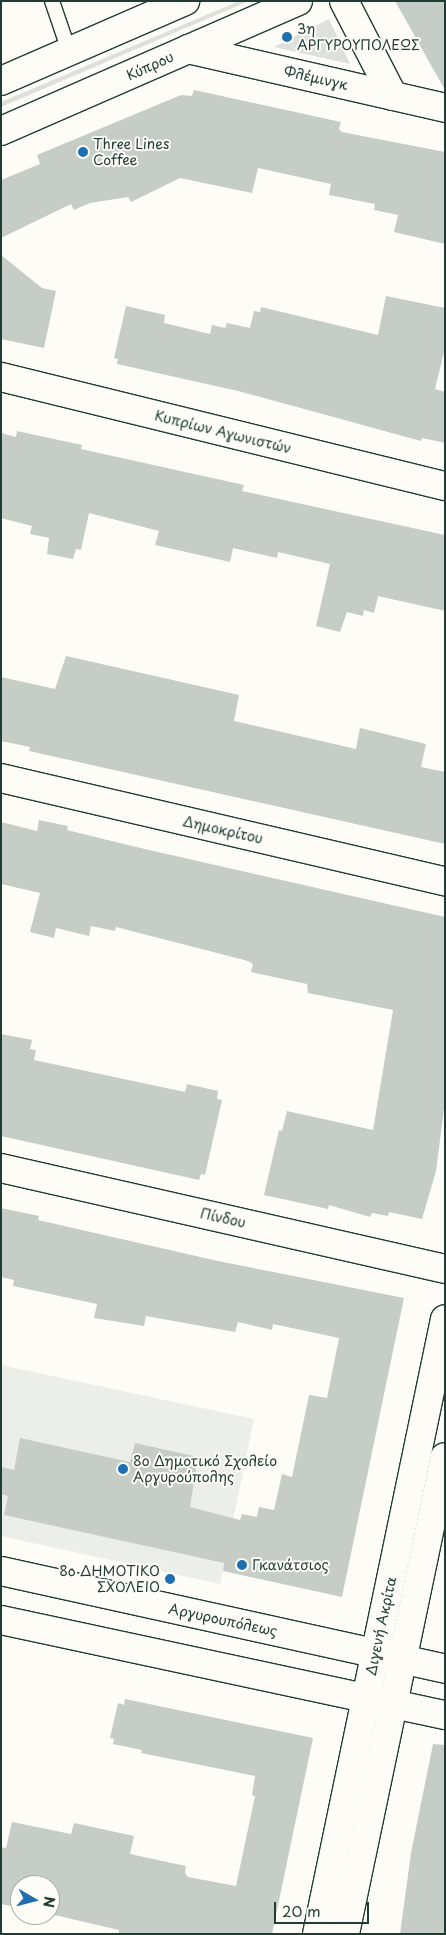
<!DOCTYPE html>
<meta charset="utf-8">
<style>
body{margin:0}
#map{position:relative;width:446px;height:1935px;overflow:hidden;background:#fdfcf7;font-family:"Playpen Sans",sans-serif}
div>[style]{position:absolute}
.built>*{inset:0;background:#eceee9}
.green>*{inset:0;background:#dde0db}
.building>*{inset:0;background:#c6cdc7}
.roads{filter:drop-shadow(1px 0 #1f3d34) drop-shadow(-1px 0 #1f3d34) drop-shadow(0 1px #1f3d34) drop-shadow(0 -1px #1f3d34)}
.lane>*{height:14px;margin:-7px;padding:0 7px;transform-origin:7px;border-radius:7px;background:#fdfcf7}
.street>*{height:28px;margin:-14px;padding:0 14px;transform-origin:14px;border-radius:14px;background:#fdfcf7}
.secondary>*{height:28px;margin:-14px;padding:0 14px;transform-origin:14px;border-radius:14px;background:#fdfcf7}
.primary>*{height:28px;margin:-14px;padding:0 14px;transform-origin:14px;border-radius:14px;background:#fdfcf7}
.dots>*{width:14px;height:14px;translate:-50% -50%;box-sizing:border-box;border:2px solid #fdfcf7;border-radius:50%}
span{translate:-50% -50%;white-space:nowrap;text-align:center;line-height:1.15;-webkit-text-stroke:4px #fdfcf7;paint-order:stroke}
.poi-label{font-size:14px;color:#1f3d34}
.left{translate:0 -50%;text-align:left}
.right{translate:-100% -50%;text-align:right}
.street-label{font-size:14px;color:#1f3d34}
.frame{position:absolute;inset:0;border:2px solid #1f3d34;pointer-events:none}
.north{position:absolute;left:10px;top:1875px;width:50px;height:50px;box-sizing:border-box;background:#fdfcf7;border:1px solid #a4b0a9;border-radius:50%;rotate:98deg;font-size:14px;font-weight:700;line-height:20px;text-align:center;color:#1f3d34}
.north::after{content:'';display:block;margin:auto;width:18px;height:22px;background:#1f6fb2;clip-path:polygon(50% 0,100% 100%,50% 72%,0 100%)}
.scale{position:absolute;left:274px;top:1902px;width:95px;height:22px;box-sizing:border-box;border:2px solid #1f3d34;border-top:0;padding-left:6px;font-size:15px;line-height:18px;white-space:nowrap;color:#1f3d34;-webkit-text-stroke:4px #fdfcf7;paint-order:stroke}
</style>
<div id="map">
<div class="built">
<i style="clip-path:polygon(1px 1365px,254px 1419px,220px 1584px,1px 1536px)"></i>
</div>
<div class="green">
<i style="clip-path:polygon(239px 1px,249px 1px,1px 107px,1px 102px)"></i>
<i style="clip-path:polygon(329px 19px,350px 64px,274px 47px)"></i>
</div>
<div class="building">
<i style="clip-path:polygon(395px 1px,445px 1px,445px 90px)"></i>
<i style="clip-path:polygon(194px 90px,341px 122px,339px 129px,342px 132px,445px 152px,445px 244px,394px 232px,398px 215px,374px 210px,375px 204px,329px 195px,331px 184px,258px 168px,252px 193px,180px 178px,131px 202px,128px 197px,90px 203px,74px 210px,71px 204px,1px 238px,1px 180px,40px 164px,37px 155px,181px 95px,192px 96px)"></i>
<i style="clip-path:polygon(1px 255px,42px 288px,56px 291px,44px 348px,1px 339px)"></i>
<i style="clip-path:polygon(386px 296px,445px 308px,445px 348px,435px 389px,445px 392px,445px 443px,422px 438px,421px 441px,238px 391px,117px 364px,118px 359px,114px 358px,126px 306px,165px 315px,164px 323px,210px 334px,212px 325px,225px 328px,227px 323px,250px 328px,254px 311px,260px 312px,261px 307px,378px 335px)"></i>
<i style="clip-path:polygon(17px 431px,82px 445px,81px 449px,244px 485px,242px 491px,445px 535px,445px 611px,378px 596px,374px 613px,364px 610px,363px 616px,347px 612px,340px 632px,316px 626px,330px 564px,278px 552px,277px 558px,233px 548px,230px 562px,155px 545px,159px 531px,89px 513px,81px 550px,76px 549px,73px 559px,47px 554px,49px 538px,30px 534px,32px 526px,1px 518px,1px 433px,16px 437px)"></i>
<i style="clip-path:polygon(66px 656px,239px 695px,234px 721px,356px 749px,360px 728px,426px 744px,421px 767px,445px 772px,445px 844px,29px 751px,30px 747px,1px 741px,1px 677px,55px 689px)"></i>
<i style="clip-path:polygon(39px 820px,68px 826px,67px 830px,136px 847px,445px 917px,445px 1101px,436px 1171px,422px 1219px,389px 1212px,388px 1216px,372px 1213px,370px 1217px,329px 1205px,328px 1209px,264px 1195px,279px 1130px,282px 1131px,287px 1111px,373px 1130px,393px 1010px,308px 993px,307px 984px,251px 972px,253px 964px,248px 961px,116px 927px,115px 931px,91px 926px,89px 936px,56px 928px,54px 938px,30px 932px,40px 893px,1px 884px,1px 822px,37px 831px)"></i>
<i style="clip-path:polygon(1px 1034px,32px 1040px,30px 1049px,36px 1050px,34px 1060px,185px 1092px,187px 1084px,218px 1091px,217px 1099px,222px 1100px,205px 1175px,201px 1174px,199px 1180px,1px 1136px)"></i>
<i style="clip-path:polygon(1px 1208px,39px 1216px,38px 1220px,218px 1261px,404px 1298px,342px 1597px,223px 1571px,224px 1563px,4px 1515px,8px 1496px,1px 1494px,1px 1467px,14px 1470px,20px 1438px,130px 1462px,135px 1443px,198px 1457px,190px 1507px,240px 1520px,242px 1514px,257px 1517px,259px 1507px,274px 1510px,282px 1474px,292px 1477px,309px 1395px,327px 1398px,339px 1338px,273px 1324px,272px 1330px,238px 1322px,235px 1332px,146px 1316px,144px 1326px,94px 1318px,97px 1304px,13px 1286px,14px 1280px,1px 1277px)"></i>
<i style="clip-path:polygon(125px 1699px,313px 1738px,272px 1934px,119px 1934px,119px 1930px,50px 1914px,50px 1885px,20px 1885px,20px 1908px,1px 1904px,1px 1847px,6px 1848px,12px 1822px,71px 1834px,74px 1823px,134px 1836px,130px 1854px,186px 1866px,185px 1873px,188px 1877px,236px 1886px,255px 1796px,252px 1795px,255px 1776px,141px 1753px,142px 1750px,113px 1744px,114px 1739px,110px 1738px,118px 1703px,124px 1705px)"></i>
<i style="clip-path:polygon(433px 1744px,445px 1745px,445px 1934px,400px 1934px,411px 1853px)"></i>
</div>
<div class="roads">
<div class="lane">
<i style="left:52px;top:1px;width:53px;rotate:71.2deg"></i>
</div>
<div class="street">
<i style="left:344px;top:1px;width:107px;rotate:62.7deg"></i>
<i style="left:188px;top:49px;width:264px;rotate:12.9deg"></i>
<i style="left:1px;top:377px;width:457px;rotate:13.8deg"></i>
<i style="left:1px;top:778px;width:456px;rotate:13.1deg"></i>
<i style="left:1px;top:1168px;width:455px;rotate:12.8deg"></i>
</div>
<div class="secondary">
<i style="left:1px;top:81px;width:201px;rotate:-23.5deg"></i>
<i style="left:1px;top:131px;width:324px;rotate:-23.6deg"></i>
<i style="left:317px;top:1934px;width:628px;rotate:-78.24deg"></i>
<i style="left:345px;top:1934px;width:487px;rotate:-78.2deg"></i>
</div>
<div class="primary">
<i style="left:1px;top:1571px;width:455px;rotate:12.4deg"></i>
<i style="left:1px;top:1620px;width:454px;rotate:12.1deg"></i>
</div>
</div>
<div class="dots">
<i style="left:287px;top:37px;background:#1f6fb2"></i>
<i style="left:83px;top:152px;background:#1f6fb2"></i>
<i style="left:123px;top:1469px;background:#1f6fb2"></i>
<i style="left:242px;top:1565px;background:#1f6fb2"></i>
<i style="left:170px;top:1579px;background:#1f6fb2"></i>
</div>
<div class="poi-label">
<span class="left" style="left:297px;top:37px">3η<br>ΑΡΓΥΡΟΥΠΟΛΕΩΣ</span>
<span class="left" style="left:93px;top:152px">Three Lines<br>Coffee</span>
<span class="left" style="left:133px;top:1469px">8ο Δημοτικό Σχολείο<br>Αργυρούπολης</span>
<span class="left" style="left:252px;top:1565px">Γκανάτσιος</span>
<span class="right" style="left:160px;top:1579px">8ο ΔΗΜΟΤΙΚΟ<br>ΣΧΟΛΕΙΟ</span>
</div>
<div class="street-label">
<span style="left:150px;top:66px;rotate:-24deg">Κύπρου</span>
<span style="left:316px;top:78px;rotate:13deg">Φλέμινγκ</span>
<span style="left:223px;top:432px;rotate:14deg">Κυπρίων Αγωνιστών</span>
<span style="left:223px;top:830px;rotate:13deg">Δημοκρίτου</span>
<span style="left:223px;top:1218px;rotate:13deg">Πίνδου</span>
<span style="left:223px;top:1620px;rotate:12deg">Αργυρουπόλεως</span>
<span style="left:381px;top:1626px;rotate:-78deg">Διγενή Ακρίτα</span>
</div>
<div class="frame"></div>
<div class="north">N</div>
<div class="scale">20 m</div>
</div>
